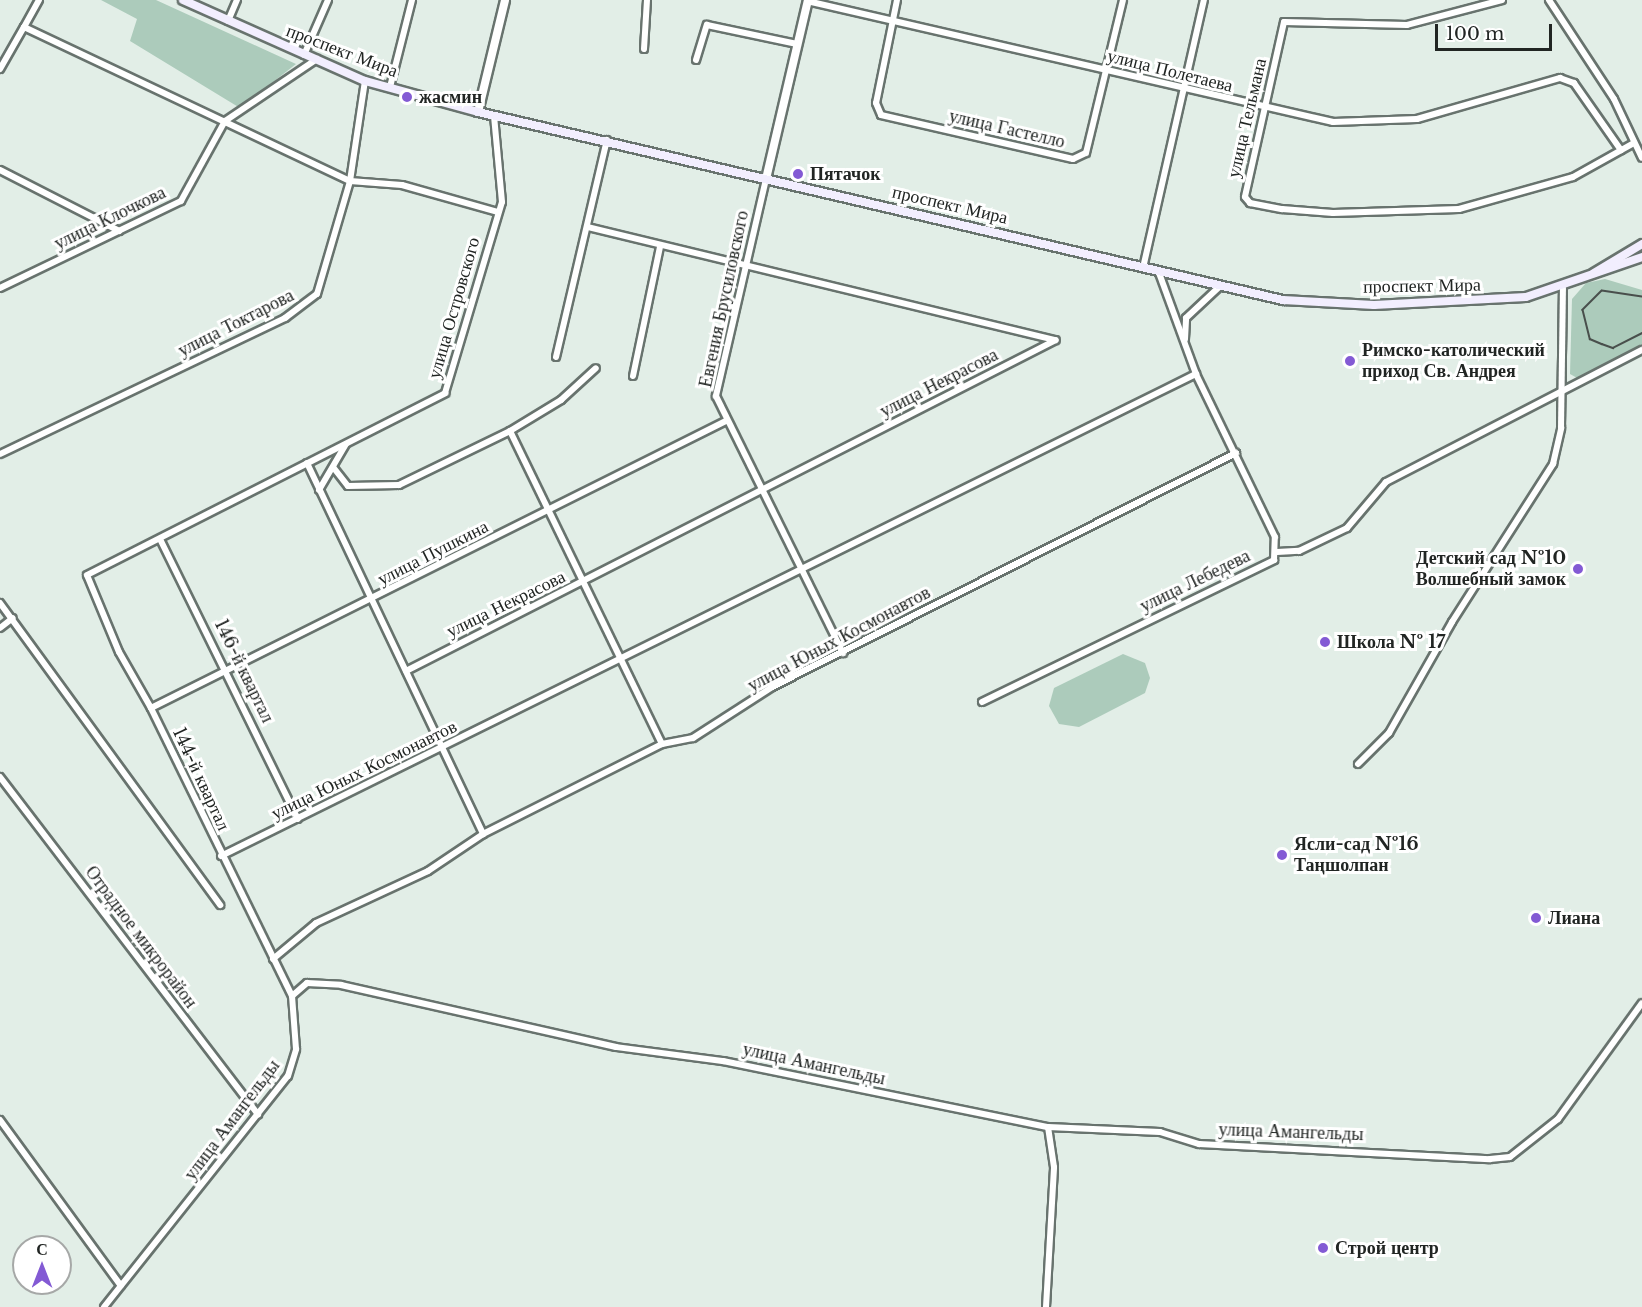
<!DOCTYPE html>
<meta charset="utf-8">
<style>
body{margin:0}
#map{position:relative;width:1642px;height:1307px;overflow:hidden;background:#e2eee7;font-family:"Libre Baskerville",serif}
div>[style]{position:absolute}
.green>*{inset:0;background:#accbbb}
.roads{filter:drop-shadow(2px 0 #68736e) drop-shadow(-2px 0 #68736e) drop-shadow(0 2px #68736e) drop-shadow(0 -2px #68736e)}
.minor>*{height:6px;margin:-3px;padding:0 3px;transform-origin:3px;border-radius:3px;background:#fff}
.tertiary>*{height:8px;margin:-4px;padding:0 4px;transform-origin:4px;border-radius:4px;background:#fff}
.secondary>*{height:8px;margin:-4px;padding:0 4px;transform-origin:4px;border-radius:4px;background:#f2eefe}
.tram>*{height:1.5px;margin:-0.75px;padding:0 0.75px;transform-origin:0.75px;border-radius:0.75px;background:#494f4c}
.dots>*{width:16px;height:16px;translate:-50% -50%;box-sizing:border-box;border:3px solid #fff;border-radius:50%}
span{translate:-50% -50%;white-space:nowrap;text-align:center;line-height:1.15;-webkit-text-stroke:6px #fff;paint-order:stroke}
.street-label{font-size:18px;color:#212523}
.poi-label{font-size:18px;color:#212523;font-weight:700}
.left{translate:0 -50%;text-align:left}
.right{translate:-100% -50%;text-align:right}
.north{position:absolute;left:12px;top:1235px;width:60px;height:60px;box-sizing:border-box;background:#fff;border:2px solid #a6a8a7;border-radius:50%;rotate:0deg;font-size:16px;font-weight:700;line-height:24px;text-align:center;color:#212523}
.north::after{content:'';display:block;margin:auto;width:21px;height:27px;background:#835ad4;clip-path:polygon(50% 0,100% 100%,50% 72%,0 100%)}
.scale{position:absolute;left:1435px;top:24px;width:117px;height:27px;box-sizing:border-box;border:3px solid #212523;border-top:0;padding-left:8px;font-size:18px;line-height:21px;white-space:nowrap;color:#212523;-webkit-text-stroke:4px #fff;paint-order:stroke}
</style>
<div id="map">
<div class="green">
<i style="clip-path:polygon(101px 0,156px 0,296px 64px,240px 108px,130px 41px,137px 19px)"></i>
<i style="clip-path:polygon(1605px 279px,1642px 290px,1642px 345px,1579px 379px,1570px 374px,1572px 299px,1586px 283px)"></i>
<i style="clip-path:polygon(1123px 654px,1145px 663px,1150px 678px,1145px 693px,1079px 727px,1059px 724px,1049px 706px,1054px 688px)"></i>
</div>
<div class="roads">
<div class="minor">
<i style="left:39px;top:0;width:31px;rotate:119deg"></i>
<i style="left:24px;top:27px;width:361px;rotate:25.3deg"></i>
<i style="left:350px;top:181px;width:52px;rotate:4.4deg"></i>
<i style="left:402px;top:185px;width:100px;rotate:15.7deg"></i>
<i style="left:897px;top:0;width:105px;rotate:101.5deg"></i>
<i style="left:876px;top:103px;width:13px;rotate:67deg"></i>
<i style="left:881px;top:115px;width:197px;rotate:12.9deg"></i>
<i style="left:1073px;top:159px;width:14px;rotate:-25deg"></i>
<i style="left:1086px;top:153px;width:157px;rotate:-76.4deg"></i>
<i style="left:1502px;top:0;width:98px;rotate:165.3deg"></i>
<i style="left:1407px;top:25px;width:123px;rotate:-178.6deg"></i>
<i style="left:1284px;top:22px;width:179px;rotate:102.6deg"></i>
<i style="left:1245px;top:197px;width:8px;rotate:50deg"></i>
<i style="left:1250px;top:203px;width:33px;rotate:11deg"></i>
<i style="left:1282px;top:209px;width:51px;rotate:4.5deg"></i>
<i style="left:1333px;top:213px;width:126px;rotate:-1.8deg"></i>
<i style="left:1459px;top:209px;width:118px;rotate:-15.7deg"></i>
<i style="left:1573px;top:177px;width:68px;rotate:-29.2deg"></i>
<i style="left:1549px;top:0;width:118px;rotate:56.7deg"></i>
<i style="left:1614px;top:99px;width:65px;rotate:64.6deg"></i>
<i style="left:807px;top:1px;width:540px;rotate:12.95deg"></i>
<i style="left:1333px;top:122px;width:84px;rotate:-2deg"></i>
<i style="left:1417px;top:119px;width:149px;rotate:-16deg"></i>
<i style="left:1560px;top:78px;width:15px;rotate:20deg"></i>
<i style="left:1574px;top:83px;width:82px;rotate:55deg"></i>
<i style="left:228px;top:21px;width:23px;rotate:-67deg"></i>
<i style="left:644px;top:49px;width:49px;rotate:-86.5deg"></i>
<i style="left:304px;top:55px;width:60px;rotate:-66.4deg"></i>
<i style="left:696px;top:60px;width:37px;rotate:-73deg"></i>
<i style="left:707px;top:25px;width:92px;rotate:11.9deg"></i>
<i style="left:0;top:69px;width:48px;rotate:-60.3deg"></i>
<i style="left:390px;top:87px;width:90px;rotate:-75.8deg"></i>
<i style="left:0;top:170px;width:134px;rotate:27.1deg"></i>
<i style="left:766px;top:179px;width:223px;rotate:103deg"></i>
<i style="left:716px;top:396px;width:287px;rotate:63.7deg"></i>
<i style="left:588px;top:227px;width:481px;rotate:13.6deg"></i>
<i style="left:1143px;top:268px;width:275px;rotate:-77.2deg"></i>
<i style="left:0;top:288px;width:201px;rotate:-25.7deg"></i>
<i style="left:181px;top:201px;width:91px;rotate:-61.2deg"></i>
<i style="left:225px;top:121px;width:111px;rotate:-34deg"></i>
<i style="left:1185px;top:339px;width:21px;rotate:-87deg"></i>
<i style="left:1186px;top:318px;width:45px;rotate:-43.2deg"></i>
<i style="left:556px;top:357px;width:223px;rotate:-76.8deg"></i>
<i style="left:633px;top:376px;width:132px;rotate:-78.2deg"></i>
<i style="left:510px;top:431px;width:348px;rotate:64.1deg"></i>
<i style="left:0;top:454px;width:316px;rotate:-25.5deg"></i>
<i style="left:285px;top:318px;width:40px;rotate:-37deg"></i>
<i style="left:317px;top:294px;width:118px;rotate:-73.7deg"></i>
<i style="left:350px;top:181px;width:101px;rotate:-81.5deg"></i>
<i style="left:307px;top:463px;width:411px;rotate:64.6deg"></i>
<i style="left:333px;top:467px;width:24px;rotate:52deg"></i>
<i style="left:348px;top:486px;width:51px;rotate:-1.1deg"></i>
<i style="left:399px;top:485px;width:123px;rotate:-25.9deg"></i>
<i style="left:510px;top:431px;width:60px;rotate:-31.3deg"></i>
<i style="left:561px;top:400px;width:47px;rotate:-42.4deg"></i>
<i style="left:319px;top:490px;width:53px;rotate:-59.6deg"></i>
<i style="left:160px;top:539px;width:312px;rotate:63.8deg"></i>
<i style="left:1277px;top:552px;width:22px;rotate:-3deg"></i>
<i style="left:1299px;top:551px;width:53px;rotate:-25.6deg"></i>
<i style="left:1347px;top:528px;width:60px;rotate:-49.7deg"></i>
<i style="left:1386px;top:482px;width:288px;rotate:-27.3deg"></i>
<i style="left:0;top:603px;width:374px;rotate:53.9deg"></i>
<i style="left:0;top:628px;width:16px;rotate:-38deg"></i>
<i style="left:406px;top:671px;width:729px;rotate:-26.99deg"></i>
<i style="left:982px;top:702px;width:325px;rotate:-25.9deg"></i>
<i style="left:1274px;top:560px;width:23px;rotate:-88deg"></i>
<i style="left:1275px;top:537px;width:181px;rotate:-115.9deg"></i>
<i style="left:1196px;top:374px;width:108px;rotate:-110.1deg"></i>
<i style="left:151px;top:708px;width:643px;rotate:-26.53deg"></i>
<i style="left:1358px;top:764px;width:44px;rotate:-45deg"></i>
<i style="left:1389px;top:733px;width:128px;rotate:-60.4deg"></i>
<i style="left:1452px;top:622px;width:188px;rotate:-57.4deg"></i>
<i style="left:1553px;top:464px;width:37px;rotate:-77deg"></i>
<i style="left:1561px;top:428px;width:140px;rotate:-89.2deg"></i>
<i style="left:0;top:777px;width:425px;rotate:52.6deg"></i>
<i style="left:221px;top:856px;width:1088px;rotate:-26.31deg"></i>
<i style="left:273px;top:959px;width:56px;rotate:-39.9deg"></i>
<i style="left:316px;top:923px;width:123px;rotate:-24.9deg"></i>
<i style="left:428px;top:871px;width:66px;rotate:-33.9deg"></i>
<i style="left:483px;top:834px;width:200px;rotate:-26.7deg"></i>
<i style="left:662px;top:744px;width:32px;rotate:-11deg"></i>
<i style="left:693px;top:738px;width:94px;rotate:-32.8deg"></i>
<i style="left:772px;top:687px;width:520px;rotate:-26.76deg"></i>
<i style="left:292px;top:996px;width:321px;rotate:-116.1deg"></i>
<i style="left:151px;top:708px;width:64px;rotate:-119.7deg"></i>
<i style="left:119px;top:652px;width:83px;rotate:-112.6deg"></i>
<i style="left:87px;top:575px;width:402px;rotate:-26.9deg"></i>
<i style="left:445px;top:393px;width:199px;rotate:-73.4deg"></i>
<i style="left:502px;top:202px;width:86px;rotate:-95.3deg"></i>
<i style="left:0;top:1120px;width:205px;rotate:53.9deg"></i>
<i style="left:104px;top:1307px;width:295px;rotate:-51.5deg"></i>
<i style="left:288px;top:1076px;width:28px;rotate:-73deg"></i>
<i style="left:296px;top:1049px;width:53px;rotate:-94.3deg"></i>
<i style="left:292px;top:996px;width:20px;rotate:-41deg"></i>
<i style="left:307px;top:983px;width:34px;rotate:3deg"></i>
<i style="left:341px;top:985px;width:282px;rotate:12.7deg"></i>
<i style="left:616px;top:1047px;width:108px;rotate:7.5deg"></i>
<i style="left:723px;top:1061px;width:332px;rotate:11.5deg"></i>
<i style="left:1048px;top:1127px;width:112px;rotate:2.6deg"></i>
<i style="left:1160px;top:1132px;width:41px;rotate:17.1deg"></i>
<i style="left:1199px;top:1144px;width:291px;rotate:3deg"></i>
<i style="left:1490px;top:1159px;width:20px;rotate:-6deg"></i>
<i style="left:1510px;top:1157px;width:61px;rotate:-38.4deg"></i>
<i style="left:1558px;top:1119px;width:143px;rotate:-54.1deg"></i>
<i style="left:1046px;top:1307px;width:140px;rotate:-86.7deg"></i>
<i style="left:1054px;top:1167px;width:40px;rotate:-98.5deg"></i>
</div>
<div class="tertiary">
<i style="left:478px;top:112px;width:115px;rotate:-76.4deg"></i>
<i style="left:766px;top:179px;width:184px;rotate:-76.8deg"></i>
</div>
<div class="secondary">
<i style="left:183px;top:0;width:199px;rotate:24deg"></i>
<i style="left:365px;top:81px;width:117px;rotate:15.3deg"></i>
<i style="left:478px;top:112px;width:827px;rotate:13.15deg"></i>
<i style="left:1283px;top:300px;width:91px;rotate:3.1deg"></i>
<i style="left:1374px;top:305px;width:152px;rotate:-3deg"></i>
<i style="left:1526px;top:297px;width:123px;rotate:-19deg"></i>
<i style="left:1594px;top:273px;width:56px;rotate:-31.1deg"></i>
</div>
</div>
<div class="tram">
<i style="left:1642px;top:297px;width:40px;rotate:-171.5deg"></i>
<i style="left:1602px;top:291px;width:27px;rotate:135deg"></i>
<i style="left:1583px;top:310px;width:30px;rotate:76deg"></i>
<i style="left:1590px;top:339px;width:13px;rotate:23deg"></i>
<i style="left:1602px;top:344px;width:12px;rotate:20deg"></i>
<i style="left:1613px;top:348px;width:33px;rotate:-27deg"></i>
</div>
<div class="dots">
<i style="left:407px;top:97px;background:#835ad4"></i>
<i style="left:798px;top:174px;background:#835ad4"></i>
<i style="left:1350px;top:361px;background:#835ad4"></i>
<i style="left:1578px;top:569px;background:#835ad4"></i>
<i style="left:1325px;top:642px;background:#835ad4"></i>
<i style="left:1282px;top:855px;background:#835ad4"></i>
<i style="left:1536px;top:918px;background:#835ad4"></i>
<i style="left:1323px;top:1248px;background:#835ad4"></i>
</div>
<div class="street-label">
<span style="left:342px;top:51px;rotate:21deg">проспект Мира</span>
<span style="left:1170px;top:71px;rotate:14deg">улица Полетаева</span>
<span style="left:1247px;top:118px;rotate:-77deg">улица Тельмана</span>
<span style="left:1007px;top:129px;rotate:13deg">улица Гастелло</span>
<span style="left:950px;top:205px;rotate:13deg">проспект Мира</span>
<span style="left:110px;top:218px;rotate:-26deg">улица Клочкова</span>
<span style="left:1422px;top:286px;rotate:-1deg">проспект Мира</span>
<span style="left:724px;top:299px;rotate:-78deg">Евгения Брусиловского</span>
<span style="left:454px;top:308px;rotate:-74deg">улица Островского</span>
<span style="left:236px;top:323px;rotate:-27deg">улица Токтарова</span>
<span style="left:939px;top:383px;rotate:-27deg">улица Некрасова</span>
<span style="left:433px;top:553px;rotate:-27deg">улица Пушкина</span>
<span style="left:1195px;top:581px;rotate:-26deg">улица Лебедева</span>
<span style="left:506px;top:604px;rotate:-26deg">улица Некрасова</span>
<span style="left:839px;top:639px;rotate:-28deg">улица Юных Космонавтов</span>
<span style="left:244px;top:671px;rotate:64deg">146-й квартал</span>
<span style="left:364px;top:770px;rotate:-26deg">улица Юных Космонавтов</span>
<span style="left:201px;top:779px;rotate:65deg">144-й квартал</span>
<span style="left:141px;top:937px;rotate:53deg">Отрадное микрорайон</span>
<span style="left:814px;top:1064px;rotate:12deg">улица Амангельды</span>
<span style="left:232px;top:1120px;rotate:-53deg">улица Амангельды</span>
<span style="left:1291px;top:1132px;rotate:2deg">улица Амангельды</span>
</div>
<div class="poi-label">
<span class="left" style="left:419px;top:97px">жасмин</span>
<span class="left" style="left:810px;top:174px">Пятачок</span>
<span class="left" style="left:1362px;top:361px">Римско-католический<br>приход Св. Андрея</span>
<span class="right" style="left:1566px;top:569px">Детский сад №10<br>Волшебный замок</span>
<span class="left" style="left:1337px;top:642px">Школа № 17</span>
<span class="left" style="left:1294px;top:855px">Ясли-сад №16<br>Таңшолпан</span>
<span class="left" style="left:1548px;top:918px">Лиана</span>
<span class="left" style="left:1335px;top:1248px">Строй центр</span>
</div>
<div class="north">С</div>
<div class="scale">100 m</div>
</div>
